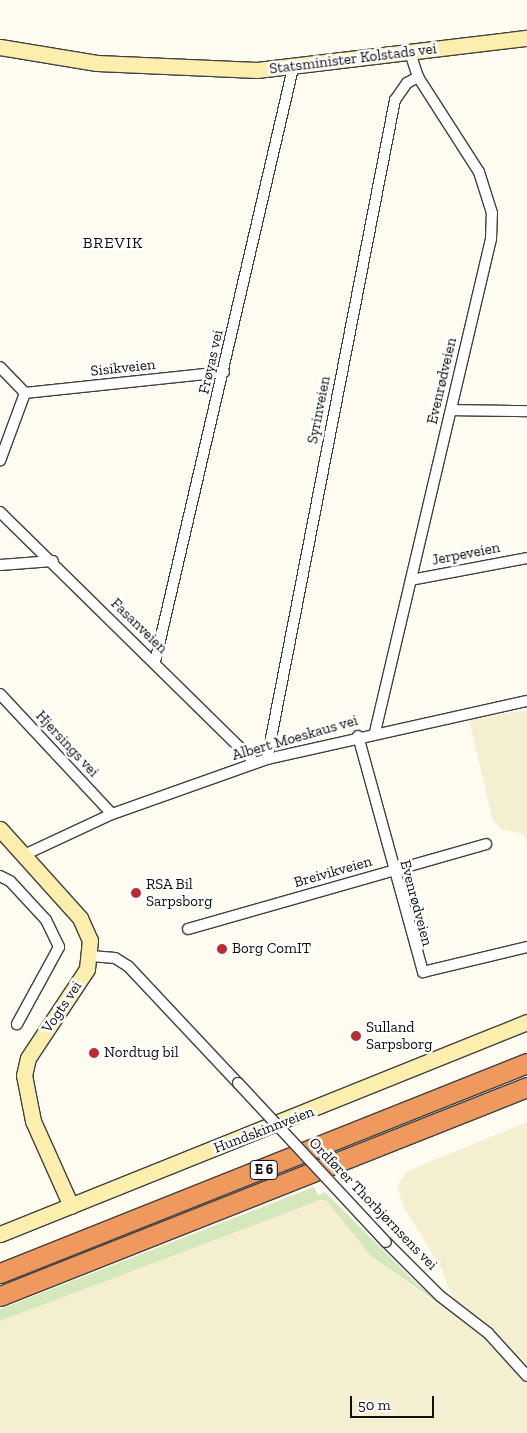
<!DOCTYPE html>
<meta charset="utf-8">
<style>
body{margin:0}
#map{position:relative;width:527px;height:1433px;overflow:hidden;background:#fefbf0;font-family:"Zilla Slab",serif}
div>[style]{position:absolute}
.farmland>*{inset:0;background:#f4efd1}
.green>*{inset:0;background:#d4e8bb}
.roads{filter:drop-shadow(1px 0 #414141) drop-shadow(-1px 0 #414141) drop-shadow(0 1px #414141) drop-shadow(0 -1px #414141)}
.street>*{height:10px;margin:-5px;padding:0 5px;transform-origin:5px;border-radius:5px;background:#fff}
.secondary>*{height:15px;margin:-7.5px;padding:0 7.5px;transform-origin:7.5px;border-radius:7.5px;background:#fcefae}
.highway>*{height:19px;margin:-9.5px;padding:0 9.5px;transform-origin:9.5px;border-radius:9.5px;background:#ef995e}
.bridges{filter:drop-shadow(1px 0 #414141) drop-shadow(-1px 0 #414141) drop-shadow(0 1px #414141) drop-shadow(0 -1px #414141)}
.street-bridge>*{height:10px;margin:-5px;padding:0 5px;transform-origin:5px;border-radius:5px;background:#fff}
.dots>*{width:14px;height:14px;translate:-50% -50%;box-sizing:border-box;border:2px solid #fff;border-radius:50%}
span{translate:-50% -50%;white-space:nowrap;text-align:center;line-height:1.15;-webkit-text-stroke:5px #fff;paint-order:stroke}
.shield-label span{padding:1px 4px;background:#fff;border:1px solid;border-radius:4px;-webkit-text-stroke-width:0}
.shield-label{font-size:14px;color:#0e0e0e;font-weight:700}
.street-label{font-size:15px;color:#0e0e0e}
.poi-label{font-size:15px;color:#0e0e0e}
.left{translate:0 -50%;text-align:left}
.neighbourhood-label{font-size:16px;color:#0e0e0e;letter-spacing:1px}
.scale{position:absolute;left:350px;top:1396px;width:84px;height:22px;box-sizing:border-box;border:2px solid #0e0e0e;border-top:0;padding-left:6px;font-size:15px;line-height:18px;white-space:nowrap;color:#0e0e0e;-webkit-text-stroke:4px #fff;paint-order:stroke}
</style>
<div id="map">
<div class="farmland">
<i style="clip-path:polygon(527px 710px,527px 844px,524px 834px,503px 830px,493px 821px,469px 720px)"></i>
<i style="clip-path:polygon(527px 1122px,527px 1433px,0 1433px,0 1321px,311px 1201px,326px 1200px,370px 1255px,441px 1307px,486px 1331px,452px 1297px,442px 1269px,404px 1208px,397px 1186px,407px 1171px)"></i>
</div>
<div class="green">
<i style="clip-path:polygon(314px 1187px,318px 1195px,325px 1192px,415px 1282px,453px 1314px,370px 1255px,326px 1200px,320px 1200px,0 1321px,0 1309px)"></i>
</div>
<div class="roads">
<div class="street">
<i style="left:0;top:367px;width:36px;rotate:46deg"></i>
<i style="left:25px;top:393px;width:72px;rotate:110.2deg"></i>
<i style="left:25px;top:393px;width:200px;rotate:-6deg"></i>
<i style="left:451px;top:410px;width:76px;rotate:0.8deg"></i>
<i style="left:0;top:512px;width:358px;rotate:44.5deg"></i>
<i style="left:0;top:565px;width:53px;rotate:-4.3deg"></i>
<i style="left:411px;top:580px;width:118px;rotate:-10.7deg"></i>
<i style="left:155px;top:662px;width:610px;rotate:-76.92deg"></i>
<i style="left:0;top:694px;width:164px;rotate:47deg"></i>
<i style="left:375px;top:732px;width:506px;rotate:-76.76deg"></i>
<i style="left:491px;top:239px;width:26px;rotate:-88deg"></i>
<i style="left:492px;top:213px;width:43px;rotate:-107.6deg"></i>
<i style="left:479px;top:172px;width:113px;rotate:-122.7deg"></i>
<i style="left:418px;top:77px;width:25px;rotate:-108deg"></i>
<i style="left:358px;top:736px;width:245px;rotate:74.6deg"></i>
<i style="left:423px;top:972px;width:107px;rotate:-13.5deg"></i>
<i style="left:267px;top:759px;width:671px;rotate:-79.01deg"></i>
<i style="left:395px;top:100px;width:21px;rotate:-55deg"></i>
<i style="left:407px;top:83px;width:13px;rotate:-29deg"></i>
<i style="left:24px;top:855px;width:97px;rotate:-25deg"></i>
<i style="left:112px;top:814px;width:164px;rotate:-19.5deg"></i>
<i style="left:267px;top:759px;width:266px;rotate:-12.6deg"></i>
<i style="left:0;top:876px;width:11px;rotate:27deg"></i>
<i style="left:10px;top:881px;width:53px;rotate:47.3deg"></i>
<i style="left:46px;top:920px;width:30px;rotate:64deg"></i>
<i style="left:59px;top:947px;width:88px;rotate:118.6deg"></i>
<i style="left:188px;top:929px;width:310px;rotate:-15.9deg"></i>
<i style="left:91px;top:956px;width:24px;rotate:5deg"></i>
<i style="left:115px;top:958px;width:15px;rotate:32deg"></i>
<i style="left:128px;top:966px;width:161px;rotate:46.8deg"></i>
<i style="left:386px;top:1242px;width:76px;rotate:45deg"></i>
<i style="left:440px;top:1296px;width:61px;rotate:37.6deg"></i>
<i style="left:488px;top:1333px;width:58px;rotate:47.8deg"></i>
</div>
<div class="secondary">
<i style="left:0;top:47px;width:98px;rotate:9.4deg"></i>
<i style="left:97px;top:63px;width:160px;rotate:2.5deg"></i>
<i style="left:257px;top:70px;width:272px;rotate:-6.8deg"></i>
<i style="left:0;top:829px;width:120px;rotate:48deg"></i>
<i style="left:80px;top:918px;width:24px;rotate:66deg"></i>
<i style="left:90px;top:940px;width:29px;rotate:96deg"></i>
<i style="left:87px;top:969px;width:107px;rotate:123.5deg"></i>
<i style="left:28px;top:1058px;width:17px;rotate:103deg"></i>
<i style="left:24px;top:1075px;width:47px;rotate:78.9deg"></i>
<i style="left:33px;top:1121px;width:93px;rotate:65.9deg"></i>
<i style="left:0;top:1234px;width:568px;rotate:-21.91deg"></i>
</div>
<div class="highway">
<i style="left:0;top:1273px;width:567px;rotate:-21.73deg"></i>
<i style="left:0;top:1296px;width:567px;rotate:-21.63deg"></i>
</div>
</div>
<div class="bridges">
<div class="street-bridge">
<i style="left:238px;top:1083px;width:217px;rotate:47.1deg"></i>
</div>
</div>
<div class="dots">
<i style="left:136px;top:893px;background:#ba2b38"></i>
<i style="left:222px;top:949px;background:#ba2b38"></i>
<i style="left:356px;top:1036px;background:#ba2b38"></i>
<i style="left:94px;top:1053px;background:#ba2b38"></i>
</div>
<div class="shield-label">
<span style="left:264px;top:1170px">E 6</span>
</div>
<div class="street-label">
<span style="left:353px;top:59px;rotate:-7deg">Statsminister Kolstads vei</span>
<span style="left:211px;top:362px;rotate:-77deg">Frøyas vei</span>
<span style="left:123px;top:368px;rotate:-6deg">Sisikveien</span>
<span style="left:442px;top:381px;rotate:-77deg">Evenrødveien</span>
<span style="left:319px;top:410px;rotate:-79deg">Syrinveien</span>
<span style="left:466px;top:554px;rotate:-11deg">Jerpeveien</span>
<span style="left:139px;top:626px;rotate:44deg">Fasanveien</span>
<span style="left:295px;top:738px;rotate:-16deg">Albert Moeskaus vei</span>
<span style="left:67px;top:744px;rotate:47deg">Hjersings vei</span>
<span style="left:333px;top:872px;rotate:-16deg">Breivikveien</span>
<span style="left:416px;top:903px;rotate:75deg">Evenrødveien</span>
<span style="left:62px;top:1007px;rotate:-56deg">Vogts vei</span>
<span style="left:264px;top:1130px;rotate:-21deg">Hundskinnveien</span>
<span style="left:373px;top:1204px;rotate:46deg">Ordfører Thorbjørnsens vei</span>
</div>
<div class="poi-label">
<span class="left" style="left:146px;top:893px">RSA Bil<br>Sarpsborg</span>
<span class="left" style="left:232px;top:949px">Borg ComIT</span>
<span class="left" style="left:366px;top:1036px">Sulland<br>Sarpsborg</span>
<span class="left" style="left:104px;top:1053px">Nordtug bil</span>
</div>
<div class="neighbourhood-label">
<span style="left:113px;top:243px">BREVIK</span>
</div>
<div class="scale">50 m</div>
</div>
